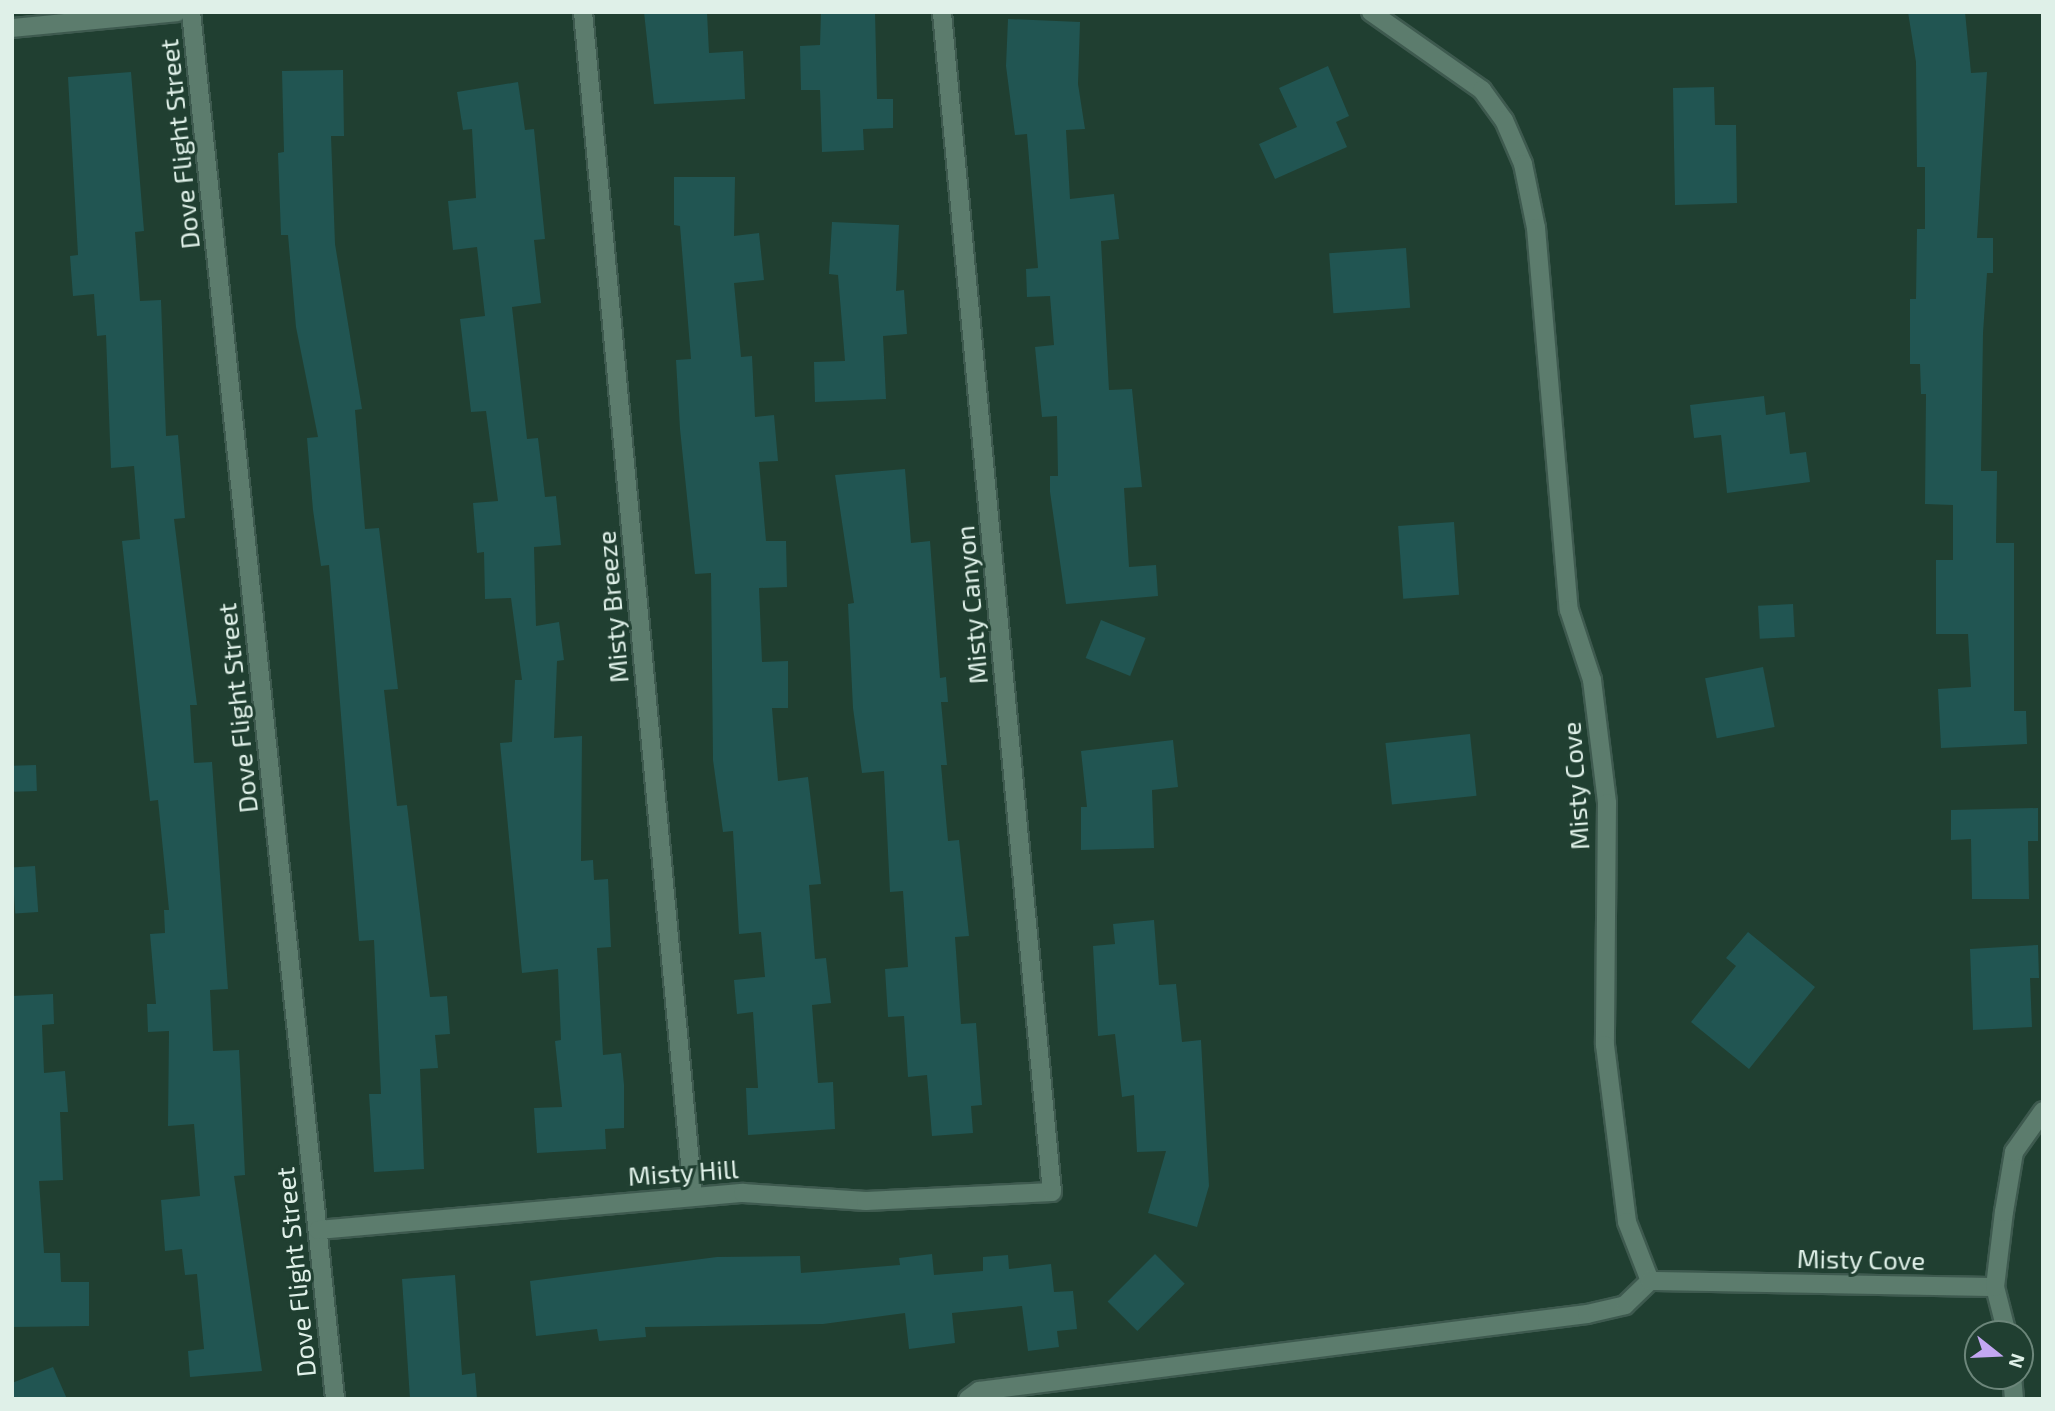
<!DOCTYPE html>
<style>
body{margin:0}
#map{position:relative;width:2055px;height:1411px;overflow:hidden;background:#203f31;font-family:"Exo 2",sans-serif}
div>[style]{position:absolute}
.building>*{inset:0;background:#215552;transform-origin:0 0}
.roads{filter:drop-shadow(2px 0 #3e5a4f) drop-shadow(-2px 0 #3e5a4f) drop-shadow(0 2px #3e5a4f) drop-shadow(0 -2px #3e5a4f)}
.service>*{height:18px;margin:-9px;padding:0 9px;transform-origin:9px;border-radius:9px;background:#5c7c6d}
.minor>*{height:18px;margin:-9px;padding:0 9px;transform-origin:9px;border-radius:9px;background:#5c7c6d}
span{translate:-50% -50%;white-space:nowrap;text-align:center;line-height:1.15;-webkit-text-stroke:6px #203f31;paint-order:stroke}
.street-label{font-size:26px;color:#dff0e8}
.frame{position:absolute;inset:0;border:14px solid #dff0e8;pointer-events:none}
.north{position:absolute;left:1964px;top:1320px;width:70px;height:70px;box-sizing:border-box;background:#203f31;border:2px solid #6c867a;border-radius:50%;rotate:108deg;font-size:19px;font-weight:700;line-height:28px;text-align:center;color:#dff0e8}
.north::after{content:'';display:block;margin:auto;width:24px;height:32px;background:#c3a7f2;clip-path:polygon(50% 0,100% 100%,50% 72%,0 100%)}
</style>
<div id="map">
<div class="building">
<i style="clip-path:polygon(644px 12px,707px 12px,709px 53px,743px 51px,745px 99px,654px 104px)"></i>
<i style="clip-path:polygon(821px 12px,875px 12px,877px 99px,893px 99px,893px 128px,863px 129px,864px 150px,822px 152px,820px 90px,801px 90px,800px 46px,820px 45px)"></i>
<i style="clip-path:polygon(1908px 12px,1965px 12px,1971px 73px,1987px 72px,1977px 238px,1993px 238px,1993px 273px,1987px 273px,1983px 333px,1981px 471px,1997px 471px,1996px 543px,2014px 543px,2014px 711px,2026px 711px,2027px 744px,1941px 748px,1938px 689px,1971px 687px,1968px 634px,1936px 634px,1936px 560px,1953px 560px,1953px 505px,1925px 504px,1926px 394px,1921px 394px,1920px 364px,1910px 364px,1910px 299px,1916px 299px,1917px 229px,1925px 229px,1925px 167px,1917px 167px,1916px 62px)"></i>
<i style="clip-path:polygon(1008px 19px,1080px 22px,1078px 84px,1085px 129px,1066px 130px,1070px 199px,1114px 194px,1119px 239px,1101px 241px,1109px 390px,1132px 389px,1142px 487px,1124px 488px,1129px 567px,1156px 565px,1158px 596px,1066px 604px,1050px 492px,1050px 476px,1058px 476px,1057px 416px,1042px 417px,1035px 347px,1054px 345px,1050px 296px,1027px 297px,1026px 269px,1038px 268px,1027px 134px,1015px 135px,1006px 66px)"></i>
<i style="clip-path:polygon(1328px 66px,1349px 116px,1336px 122px,1347px 147px,1275px 179px,1259px 144px,1297px 127px,1279px 88px)"></i>
<i style="clip-path:polygon(343px 70px,344px 136px,331px 136px,335px 244px,362px 409px,355px 410px,365px 529px,379px 528px,398px 689px,384px 690px,397px 806px,407px 805px,430px 997px,447px 996px,450px 1034px,435px 1035px,438px 1068px,420px 1069px,424px 1169px,374px 1172px,369px 1094px,381px 1094px,374px 940px,359px 941px,329px 565px,321px 566px,313px 510px,307px 438px,318px 437px,296px 327px,288px 235px,281px 235px,278px 153px,284px 152px,282px 71px)"></i>
<i style="clip-path:polygon(131px 72px,144px 231px,135px 232px,140px 301px,161px 300px,166px 436px,178px 435px,185px 518px,174px 519px,197px 705px,190px 705px,194px 763px,212px 762px,228px 989px,210px 990px,213px 1051px,239px 1050px,245px 1175px,234px 1176px,262px 1371px,190px 1377px,188px 1351px,204px 1349px,197px 1274px,185px 1275px,182px 1249px,165px 1251px,161px 1200px,200px 1196px,194px 1124px,168px 1126px,169px 1031px,148px 1032px,147px 1004px,156px 1004px,150px 934px,165px 933px,164px 910px,169px 910px,158px 800px,150px 801px,122px 541px,140px 539px,134px 466px,111px 468px,106px 335px,97px 336px,94px 294px,73px 296px,70px 256px,78px 255px,68px 77px)"></i>
<i style="clip-path:polygon(518px 82px,525px 130px,534px 129px,545px 239px,534px 240px,541px 303px,512px 307px,527px 439px,538px 438px,545px 497px,556px 496px,561px 545px,534px 547px,536px 626px,559px 622px,564px 660px,557px 661px,554px 738px,582px 736px,581px 861px,593px 860px,594px 880px,608px 879px,611px 947px,597px 948px,603px 1055px,621px 1053px,624px 1085px,624px 1128px,605px 1129px,606px 1149px,537px 1153px,534px 1108px,562px 1107px,555px 1041px,561px 1040px,558px 969px,522px 973px,500px 743px,512px 742px,515px 680px,522px 680px,511px 598px,485px 599px,484px 552px,477px 553px,473px 503px,498px 501px,486px 411px,471px 412px,460px 319px,485px 316px,477px 247px,453px 250px,448px 201px,476px 198px,472px 129px,463px 130px,457px 92px)"></i>
<i style="clip-path:polygon(1714px 87px,1715px 125px,1736px 125px,1737px 203px,1675px 205px,1673px 88px)"></i>
<i style="clip-path:polygon(674px 177px,735px 177px,734px 236px,759px 233px,764px 280px,734px 283px,741px 357px,752px 356px,755px 417px,774px 415px,778px 461px,759px 462px,766px 541px,786px 541px,787px 587px,759px 588px,762px 662px,788px 661px,788px 708px,772px 708px,778px 781px,808px 777px,821px 884px,809px 885px,815px 959px,826px 958px,831px 1003px,812px 1005px,818px 1083px,833px 1082px,835px 1129px,748px 1135px,746px 1088px,758px 1088px,753px 1012px,737px 1014px,734px 980px,765px 977px,761px 932px,739px 934px,733px 831px,723px 832px,713px 760px,711px 573px,695px 574px,680px 429px,676px 360px,691px 359px,680px 226px,674px 225px)"></i>
<i style="clip-path:polygon(832px 222px,899px 225px,896px 291px,904px 290px,907px 334px,883px 336px,886px 399px,815px 402px,814px 362px,845px 361px,838px 275px,829px 274px)"></i>
<i style="left:1406px;top:248px;width:60px;height:77px;rotate:86deg"></i>
<i style="clip-path:polygon(1764px 396px,1766px 415px,1785px 412px,1790px 454px,1806px 452px,1810px 482px,1727px 493px,1721px 435px,1694px 438px,1690px 405px)"></i>
<i style="clip-path:polygon(905px 469px,911px 543px,930px 541px,940px 678px,946px 677px,948px 702px,941px 702px,947px 765px,941px 765px,948px 841px,959px 840px,969px 936px,955px 937px,961px 1024px,976px 1023px,982px 1105px,971px 1106px,973px 1133px,932px 1136px,927px 1075px,908px 1077px,904px 1016px,888px 1017px,885px 969px,908px 967px,903px 891px,890px 892px,884px 771px,862px 773px,853px 708px,848px 604px,854px 603px,835px 475px)"></i>
<i style="left:1454px;top:522px;width:73px;height:56px;rotate:86deg"></i>
<i style="left:1793px;top:604px;width:33px;height:35px;rotate:87deg"></i>
<i style="left:1101px;top:620px;width:48px;height:41px;rotate:22deg"></i>
<i style="left:1763px;top:667px;width:61px;height:59px;rotate:79deg"></i>
<i style="left:1470px;top:734px;width:62px;height:85px;rotate:84deg"></i>
<i style="clip-path:polygon(1173px 740px,1178px 787px,1152px 790px,1154px 848px,1081px 850px,1081px 807px,1087px 807px,1081px 751px)"></i>
<i style="left:36px;top:765px;width:26px;height:24px;rotate:88deg"></i>
<i style="clip-path:polygon(2038px 808px,2038px 841px,2028px 841px,2029px 899px,1972px 899px,1971px 839px,1951px 840px,1951px 810px)"></i>
<i style="left:35px;top:866px;width:46px;height:23px;rotate:86deg"></i>
<i style="clip-path:polygon(1154px 920px,1159px 985px,1176px 984px,1182px 1042px,1201px 1040px,1209px 1186px,1197px 1227px,1148px 1213px,1166px 1151px,1137px 1152px,1134px 1095px,1122px 1097px,1115px 1034px,1098px 1036px,1093px 946px,1115px 944px,1113px 924px)"></i>
<i style="clip-path:polygon(1748px 932px,1815px 987px,1749px 1069px,1691px 1022px,1736px 966px,1726px 958px)"></i>
<i style="clip-path:polygon(2038px 945px,2039px 978px,2030px 978px,2032px 1027px,1973px 1030px,1970px 949px)"></i>
<i style="clip-path:polygon(53px 994px,54px 1024px,42px 1025px,44px 1073px,65px 1071px,68px 1112px,60px 1112px,63px 1180px,39px 1181px,44px 1253px,60px 1253px,61px 1282px,89px 1282px,89px 1326px,12px 1327px,12px 996px)"></i>
<i style="clip-path:polygon(932px 1254px,934px 1275px,983px 1271px,983px 1257px,1008px 1255px,1009px 1269px,1051px 1264px,1054px 1292px,1073px 1291px,1077px 1329px,1057px 1331px,1059px 1347px,1028px 1351px,1022px 1306px,952px 1313px,955px 1343px,909px 1349px,905px 1313px,823px 1324px,645px 1327px,646px 1337px,599px 1341px,597px 1329px,536px 1336px,530px 1281px,717px 1257px,800px 1256px,801px 1273px,900px 1265px,899px 1258px)"></i>
<i style="left:1155px;top:1254px;width:42px;height:67px;rotate:45deg"></i>
<i style="clip-path:polygon(455px 1275px,462px 1375px,475px 1373px,477px 1399px,410px 1399px,402px 1279px)"></i>
<i style="clip-path:polygon(53px 1367px,67px 1399px,12px 1399px,12px 1383px)"></i>
</div>
<div class="roads">
<div class="service">
<i style="left:968px;top:1399px;width:14px;rotate:-36deg"></i>
<i style="left:979px;top:1391px;width:613px;rotate:-7.22deg"></i>
<i style="left:1587px;top:1314px;width:39px;rotate:-13deg"></i>
<i style="left:1625px;top:1305px;width:35px;rotate:-44deg"></i>
</div>
<div class="minor">
<i style="left:191px;top:12px;width:1394px;rotate:84.07deg"></i>
<i style="left:583px;top:12px;width:1189px;rotate:84.69deg"></i>
<i style="left:1371px;top:12px;width:136px;rotate:35.1deg"></i>
<i style="left:1482px;top:90px;width:37px;rotate:54deg"></i>
<i style="left:1504px;top:120px;width:48px;rotate:66.6deg"></i>
<i style="left:1523px;top:164px;width:65px;rotate:78.5deg"></i>
<i style="left:1536px;top:228px;width:383px;rotate:85.1deg"></i>
<i style="left:1569px;top:610px;width:74px;rotate:71.8deg"></i>
<i style="left:1592px;top:680px;width:124px;rotate:83deg"></i>
<i style="left:1607px;top:803px;width:242px;rotate:90.5deg"></i>
<i style="left:1605px;top:1045px;width:178px;rotate:82.9deg"></i>
<i style="left:1627px;top:1222px;width:63px;rotate:68.7deg"></i>
<i style="left:1650px;top:1281px;width:345px;rotate:1deg"></i>
<i style="left:12px;top:28px;width:166px;rotate:-5.5deg"></i>
<i style="left:318px;top:1230px;width:427px;rotate:-5deg"></i>
<i style="left:743px;top:1193px;width:123px;rotate:3.7deg"></i>
<i style="left:866px;top:1201px;width:186px;rotate:-2.8deg"></i>
<i style="left:1052px;top:1192px;width:1185px;rotate:-95.33deg"></i>
<i style="left:2007px;top:1334px;width:49px;rotate:-104.3deg"></i>
<i style="left:1995px;top:1287px;width:76px;rotate:-83.2deg"></i>
<i style="left:2004px;top:1212px;width:61px;rotate:-80.5deg"></i>
<i style="left:2014px;top:1152px;width:50px;rotate:-54.7deg"></i>
<i style="left:2012px;top:1376px;width:23px;rotate:85deg"></i>
</div>
</div>
<div class="street-label">
<span style="left:179px;top:144px;rotate:-96deg">Dove Flight Street</span>
<span style="left:971px;top:605px;rotate:-95deg">Misty Canyon</span>
<span style="left:612px;top:607px;rotate:-95deg">Misty Breeze</span>
<span style="left:237px;top:708px;rotate:-96deg">Dove Flight Street</span>
<span style="left:1575px;top:786px;rotate:-94deg">Misty Cove</span>
<span style="left:683px;top:1172px;rotate:-4deg">Misty Hill</span>
<span style="left:1861px;top:1259px;rotate:1deg">Misty Cove</span>
<span style="left:295px;top:1272px;rotate:-96deg">Dove Flight Street</span>
</div>
<div class="frame"></div>
<div class="north">N</div>
</div>
